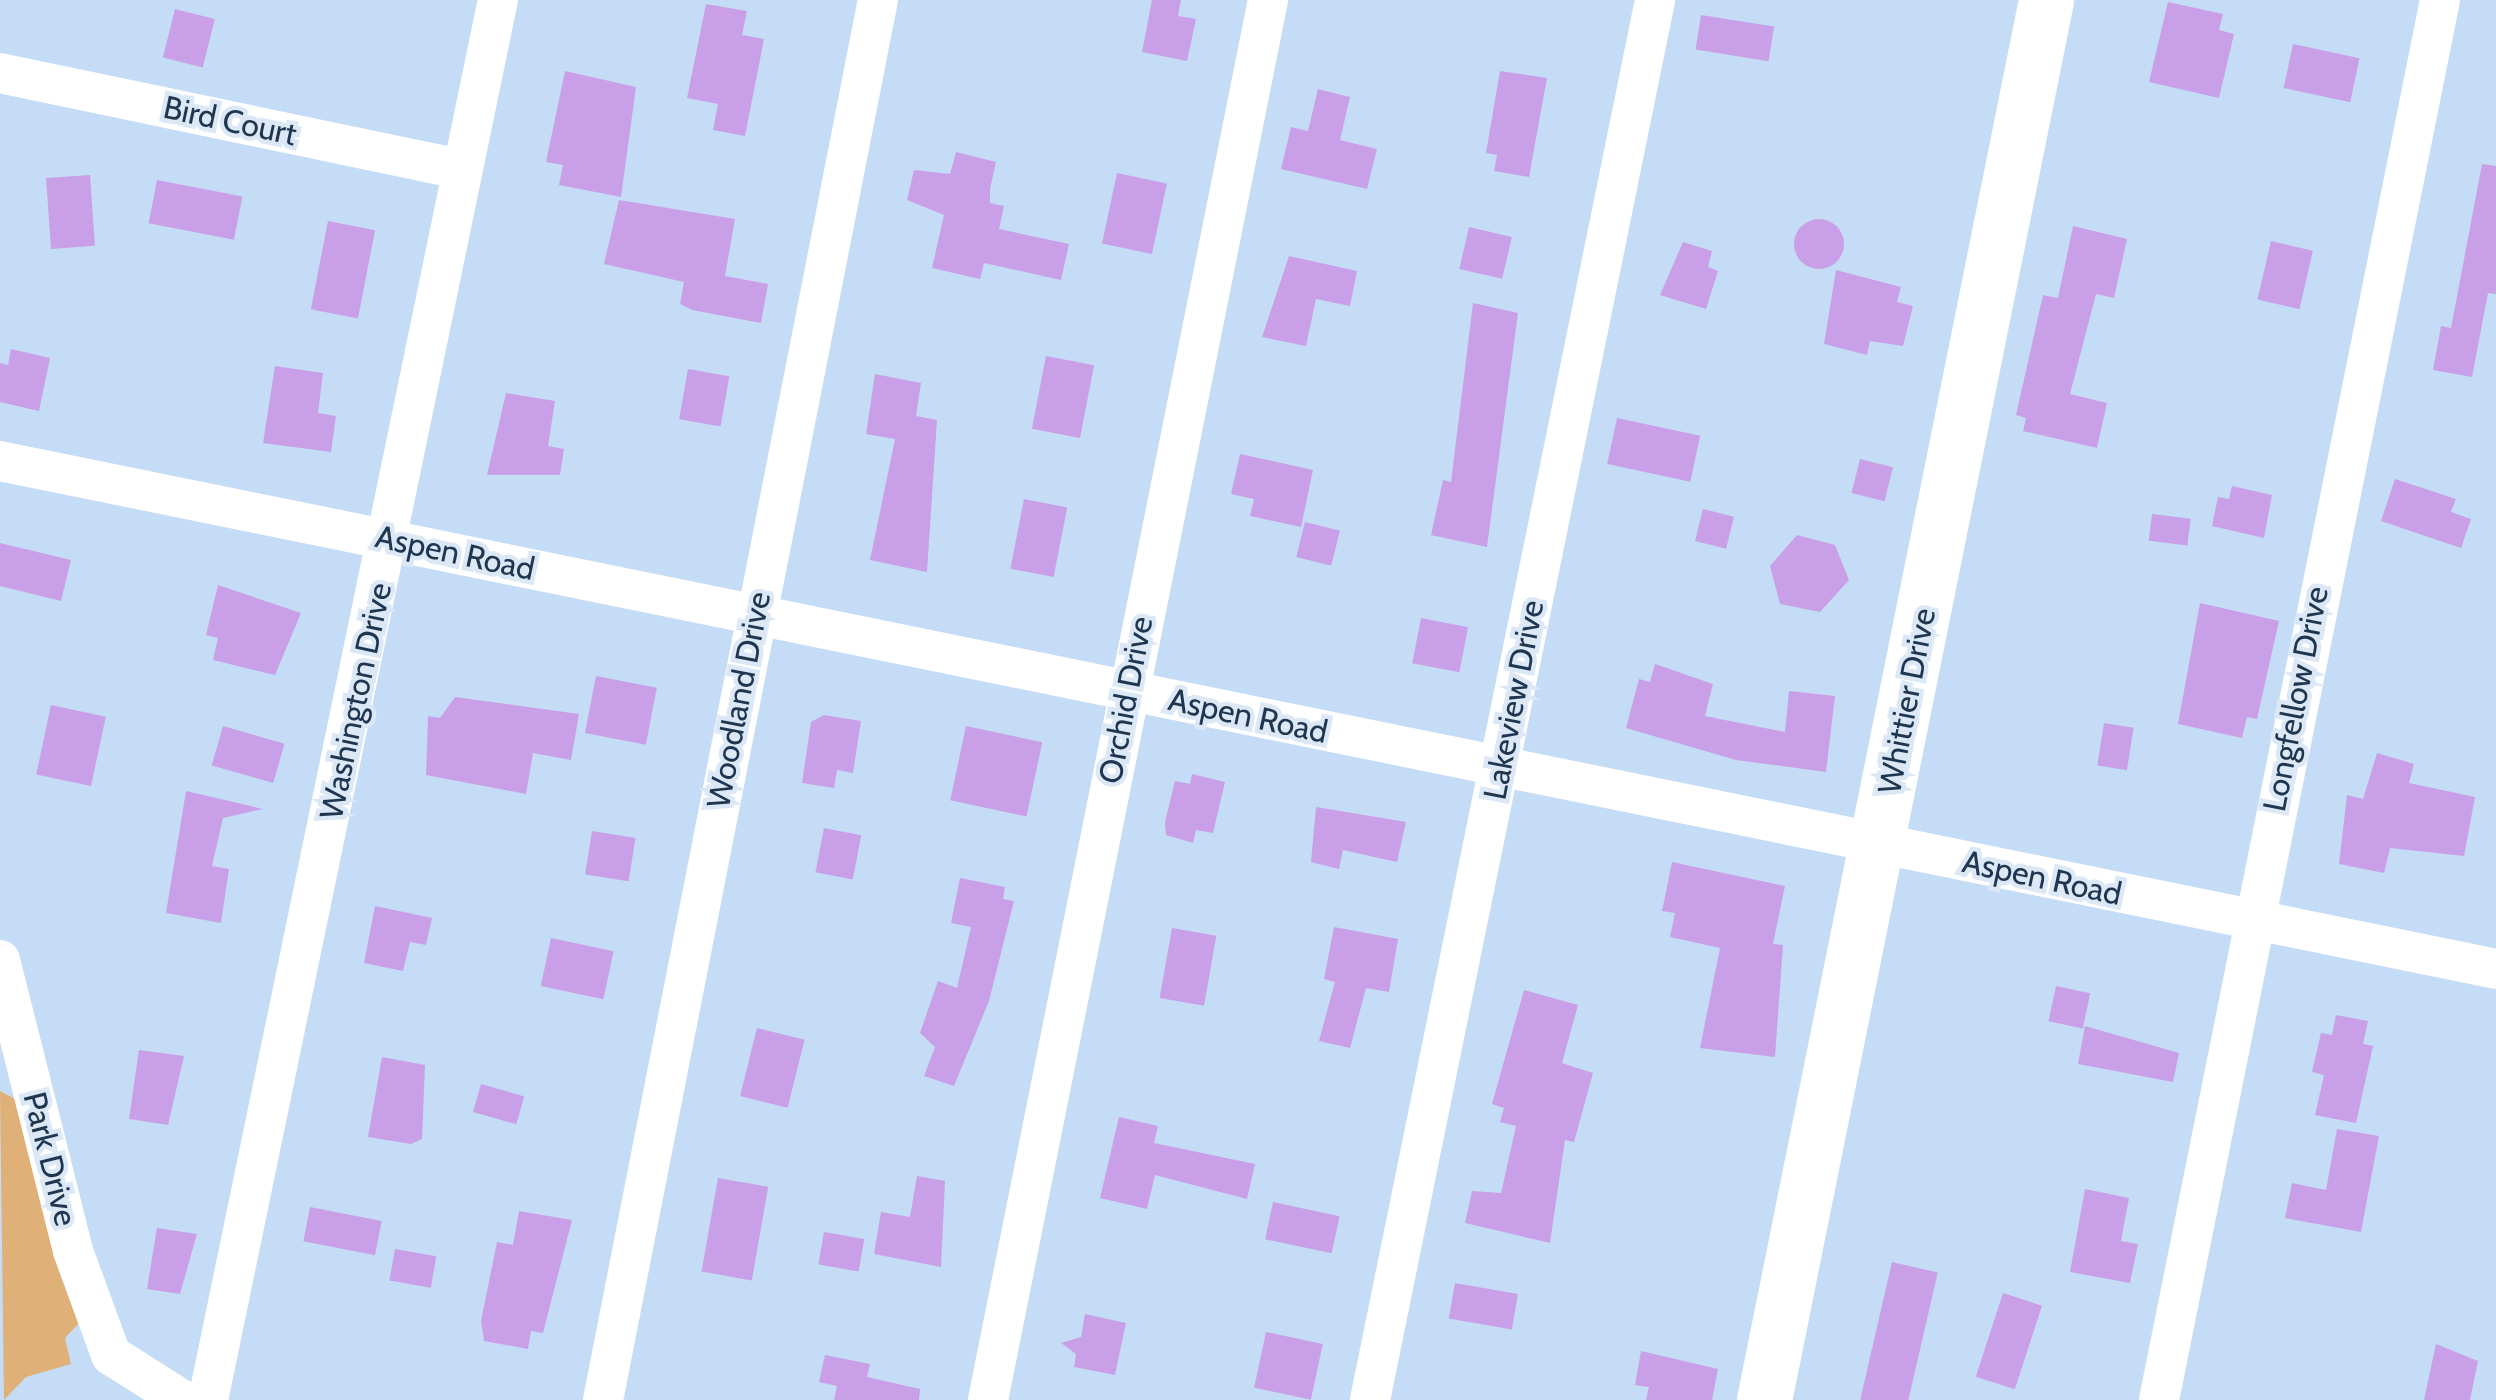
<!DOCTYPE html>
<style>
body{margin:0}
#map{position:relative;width:2496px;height:1400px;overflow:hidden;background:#c5dcf6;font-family:Cabin,sans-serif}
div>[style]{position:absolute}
.green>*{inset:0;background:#dfb179}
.building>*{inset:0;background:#c9a0e7;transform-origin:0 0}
.round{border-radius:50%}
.street>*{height:40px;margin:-20px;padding:0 20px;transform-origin:20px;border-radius:20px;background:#fff}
.secondary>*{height:55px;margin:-27.5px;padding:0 27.5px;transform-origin:27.5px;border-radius:27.5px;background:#fff}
span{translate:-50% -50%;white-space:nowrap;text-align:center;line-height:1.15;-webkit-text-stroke:9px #dce8f5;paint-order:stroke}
.street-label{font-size:32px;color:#1e364f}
</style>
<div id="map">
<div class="green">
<i style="clip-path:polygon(0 1091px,25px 1104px,79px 1323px,65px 1338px,71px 1364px,26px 1377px,4px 1400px)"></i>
</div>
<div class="building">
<i style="clip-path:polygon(1152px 0,1181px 0,1178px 16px,1196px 19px,1187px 61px,1142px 52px)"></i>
<i style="clip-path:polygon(2168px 2px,2223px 14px,2219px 30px,2234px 34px,2219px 98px,2149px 82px)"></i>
<i style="clip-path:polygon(706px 4px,747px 11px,742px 35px,764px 39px,745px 136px,713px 130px,718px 104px,687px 98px)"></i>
<i style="left:175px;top:9px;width:41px;height:50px;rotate:14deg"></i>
<i style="left:1701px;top:15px;width:74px;height:35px;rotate:9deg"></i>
<i style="left:2293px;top:44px;width:68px;height:45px;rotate:12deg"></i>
<i style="clip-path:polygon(565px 71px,636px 87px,621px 197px,559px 185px,563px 165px,546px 162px)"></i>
<i style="clip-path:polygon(1500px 71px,1547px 78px,1529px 177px,1494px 171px,1497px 155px,1486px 153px)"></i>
<i style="clip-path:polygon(1318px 89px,1350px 97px,1340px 140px,1377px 149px,1367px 189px,1281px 169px,1291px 127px,1308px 131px)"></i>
<i style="clip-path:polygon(956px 152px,996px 162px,990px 189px,990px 203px,1004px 206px,999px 229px,1069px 244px,1061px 280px,984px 263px,980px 279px,932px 268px,944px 215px,907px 200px,914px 170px,950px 174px)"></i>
<i style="clip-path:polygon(2482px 164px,2496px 166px,2496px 294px,2488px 293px,2472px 377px,2433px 370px,2441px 326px,2451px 328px)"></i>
<i style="left:1117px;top:173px;width:51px;height:72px;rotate:12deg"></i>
<i style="left:90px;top:175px;width:71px;height:44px;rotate:86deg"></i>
<i style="left:157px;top:180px;width:87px;height:44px;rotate:11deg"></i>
<i style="clip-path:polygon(619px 200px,735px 219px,725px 276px,768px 284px,761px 323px,692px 310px,680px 304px,684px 282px,604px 264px)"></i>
<i class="round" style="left:1794px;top:219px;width:50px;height:50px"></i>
<i style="left:328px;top:221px;width:48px;height:90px;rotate:11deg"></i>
<i style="clip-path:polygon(2073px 226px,2127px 239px,2114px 298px,2096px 294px,2070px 394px,2107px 403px,2097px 448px,2023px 431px,2026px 418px,2016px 415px,2043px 295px,2058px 298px)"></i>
<i style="left:1469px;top:227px;width:44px;height:43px;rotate:13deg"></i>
<i style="left:2271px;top:241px;width:43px;height:60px;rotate:13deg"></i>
<i style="clip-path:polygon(1683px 242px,1712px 251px,1708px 267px,1718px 271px,1706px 309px,1660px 295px)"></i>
<i style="clip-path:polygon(1289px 256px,1357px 271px,1350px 306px,1316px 299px,1306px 346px,1262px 337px)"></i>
<i style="clip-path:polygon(1836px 270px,1901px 287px,1897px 302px,1913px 306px,1903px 346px,1870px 341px,1867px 355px,1824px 344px)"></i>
<i style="clip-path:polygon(1473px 303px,1518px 313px,1487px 547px,1431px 535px,1443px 480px,1451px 482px)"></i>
<i style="clip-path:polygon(11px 349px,50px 358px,39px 411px,0 402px,0 363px,8px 365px)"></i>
<i style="left:1046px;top:356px;width:49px;height:74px;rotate:11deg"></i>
<i style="clip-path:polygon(275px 366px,323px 373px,318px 413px,336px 416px,331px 452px,263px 443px)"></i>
<i style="left:688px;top:369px;width:42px;height:51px;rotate:10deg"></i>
<i style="clip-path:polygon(875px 374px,921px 383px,916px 416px,937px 420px,927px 572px,870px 560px,895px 439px,866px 434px)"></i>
<i style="clip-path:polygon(506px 393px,555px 401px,548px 446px,564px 449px,560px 475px,487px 475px)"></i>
<i style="left:1617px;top:418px;width:85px;height:47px;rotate:12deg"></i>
<i style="clip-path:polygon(1240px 454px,1313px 470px,1301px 527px,1250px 516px,1254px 499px,1231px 494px)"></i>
<i style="left:1860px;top:459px;width:34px;height:35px;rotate:14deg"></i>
<i style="clip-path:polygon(2395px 479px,2456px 499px,2451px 512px,2471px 519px,2461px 548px,2381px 521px)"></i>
<i style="clip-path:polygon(2232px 486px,2272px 495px,2264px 538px,2212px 526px,2218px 497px,2229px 499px)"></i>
<i style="left:1024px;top:499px;width:44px;height:71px;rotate:11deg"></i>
<i style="left:1703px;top:509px;width:32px;height:33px;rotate:14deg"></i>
<i style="left:2152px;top:514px;width:39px;height:27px;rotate:7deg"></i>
<i style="left:1305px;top:522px;width:36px;height:36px;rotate:14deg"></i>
<i style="clip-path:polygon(1797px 535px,1835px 545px,1849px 580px,1820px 612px,1780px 604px,1770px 566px)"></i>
<i style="clip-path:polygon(0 543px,71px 560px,61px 601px,0 586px)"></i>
<i style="clip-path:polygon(218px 585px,301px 613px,275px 675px,213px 660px,218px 638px,206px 635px)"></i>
<i style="clip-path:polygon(2200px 603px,2279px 621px,2257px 719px,2247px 717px,2242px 738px,2178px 724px)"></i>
<i style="left:1421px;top:618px;width:48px;height:46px;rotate:11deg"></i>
<i style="clip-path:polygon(1655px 664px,1713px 684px,1705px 716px,1785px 732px,1789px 691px,1835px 696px,1826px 772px,1736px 760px,1626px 728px,1639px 679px,1650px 682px)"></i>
<i style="left:596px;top:676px;width:62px;height:58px;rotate:11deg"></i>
<i style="clip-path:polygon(455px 697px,579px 714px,571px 760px,533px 753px,526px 794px,426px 775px,428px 716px,440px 718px)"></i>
<i style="left:51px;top:705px;width:56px;height:71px;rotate:12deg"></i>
<i style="clip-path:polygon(824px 715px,861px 721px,853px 773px,837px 770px,834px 788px,802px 783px,811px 722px)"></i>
<i style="left:2104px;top:723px;width:30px;height:43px;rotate:9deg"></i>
<i style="left:223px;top:726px;width:64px;height:41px;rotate:16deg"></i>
<i style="left:966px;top:726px;width:78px;height:76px;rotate:12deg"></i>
<i style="clip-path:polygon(2377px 753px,2414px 764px,2409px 783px,2475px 797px,2464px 856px,2390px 848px,2384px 873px,2339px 864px,2347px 795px,2363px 799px)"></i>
<i style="clip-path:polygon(1192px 774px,1225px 782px,1213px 833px,1196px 830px,1193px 843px,1166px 835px,1165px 822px,1175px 781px,1190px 784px)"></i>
<i style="clip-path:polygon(186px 791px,263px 809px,223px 818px,212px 866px,229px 869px,221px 923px,166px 913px)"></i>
<i style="clip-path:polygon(1316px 807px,1406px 822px,1397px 862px,1343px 850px,1339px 869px,1311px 862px)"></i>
<i style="left:824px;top:828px;width:38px;height:45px;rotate:11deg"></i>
<i style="left:592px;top:831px;width:44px;height:44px;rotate:9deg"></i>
<i style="clip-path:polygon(1672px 862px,1785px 886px,1773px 944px,1783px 945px,1775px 1057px,1700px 1048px,1720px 948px,1670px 937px,1675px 913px,1662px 911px)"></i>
<i style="clip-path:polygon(960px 878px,1005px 887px,1003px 899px,1014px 901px,989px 1001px,954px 1086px,924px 1076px,935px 1047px,920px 1033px,938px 981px,957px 988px,971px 927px,951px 923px)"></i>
<i style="clip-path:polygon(375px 906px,432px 918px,426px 945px,410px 942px,403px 971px,364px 963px)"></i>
<i style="clip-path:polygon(1334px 927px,1398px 939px,1389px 992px,1366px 988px,1350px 1048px,1319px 1041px,1335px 982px,1324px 979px)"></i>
<i style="left:1172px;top:928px;width:45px;height:71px;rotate:10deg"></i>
<i style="left:551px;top:938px;width:64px;height:49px;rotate:12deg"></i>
<i style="left:2056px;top:986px;width:35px;height:36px;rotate:12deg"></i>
<i style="clip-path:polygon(1524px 990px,1578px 1005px,1562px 1063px,1593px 1073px,1574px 1142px,1565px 1140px,1550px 1243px,1465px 1223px,1472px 1191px,1501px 1193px,1516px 1126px,1500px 1122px,1504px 1108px,1492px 1104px)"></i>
<i style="clip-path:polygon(2336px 1015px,2368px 1021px,2363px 1044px,2373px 1046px,2356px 1123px,2315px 1115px,2324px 1075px,2312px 1072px,2321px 1033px,2332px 1035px)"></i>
<i style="clip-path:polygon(2085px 1026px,2179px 1053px,2173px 1082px,2078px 1064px)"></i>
<i style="left:757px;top:1028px;width:49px;height:70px;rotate:14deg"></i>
<i style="clip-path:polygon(139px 1050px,184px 1056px,168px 1125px,129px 1119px)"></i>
<i style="clip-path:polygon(382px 1057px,425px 1065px,422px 1139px,411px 1144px,368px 1137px)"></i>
<i style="left:481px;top:1084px;width:45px;height:29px;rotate:16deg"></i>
<i style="clip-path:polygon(1119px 1117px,1158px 1126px,1154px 1143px,1255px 1164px,1247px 1199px,1155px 1175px,1147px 1209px,1100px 1198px)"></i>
<i style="clip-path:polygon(2337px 1129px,2379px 1136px,2361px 1232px,2285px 1218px,2292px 1183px,2326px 1190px)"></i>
<i style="clip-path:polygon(917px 1176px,945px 1181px,941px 1267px,874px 1254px,881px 1212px,910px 1217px)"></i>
<i style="left:718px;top:1178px;width:51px;height:95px;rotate:10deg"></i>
<i style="clip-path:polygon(2085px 1189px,2129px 1198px,2121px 1241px,2138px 1244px,2130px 1283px,2070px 1272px)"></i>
<i style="left:1273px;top:1202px;width:68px;height:38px;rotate:12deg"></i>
<i style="left:310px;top:1207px;width:73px;height:35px;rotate:11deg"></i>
<i style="clip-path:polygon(519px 1211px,572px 1220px,543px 1333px,531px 1331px,528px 1349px,484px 1341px,481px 1321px,497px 1242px,513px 1245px)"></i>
<i style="clip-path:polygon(157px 1228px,197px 1234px,180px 1294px,147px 1289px)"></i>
<i style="left:824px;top:1232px;width:41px;height:33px;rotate:10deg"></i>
<i style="left:395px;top:1249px;width:42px;height:32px;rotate:10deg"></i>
<i style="left:1892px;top:1262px;width:47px;height:141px;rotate:13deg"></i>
<i style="left:1455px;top:1283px;width:64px;height:36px;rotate:10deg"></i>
<i style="left:2003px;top:1293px;width:41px;height:88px;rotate:18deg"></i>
<i style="clip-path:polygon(1085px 1314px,1126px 1323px,1115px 1375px,1074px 1367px,1076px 1354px,1061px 1343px,1081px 1337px)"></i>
<i style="left:1266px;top:1332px;width:58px;height:57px;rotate:12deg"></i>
<i style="clip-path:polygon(2436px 1344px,2478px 1361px,2470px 1400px,2424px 1400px)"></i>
<i style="clip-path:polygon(1641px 1351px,1718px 1369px,1712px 1400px,1646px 1400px,1649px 1387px,1635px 1385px)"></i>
<i style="clip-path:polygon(825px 1355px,870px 1364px,867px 1377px,920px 1389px,919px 1400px,834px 1400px,837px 1386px,819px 1382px)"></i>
</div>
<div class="street">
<i style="left:0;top:73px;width:469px;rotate:11.8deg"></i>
<i style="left:0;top:461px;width:2547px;rotate:11.5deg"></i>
<i style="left:0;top:960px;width:300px;rotate:75.9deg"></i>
<i style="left:73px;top:1251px;width:111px;rotate:69.9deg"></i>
<i style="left:111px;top:1355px;width:84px;rotate:32.4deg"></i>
<i style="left:208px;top:1400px;width:1430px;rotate:-78.3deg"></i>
<i style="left:603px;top:1400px;width:1427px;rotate:-78.89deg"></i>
<i style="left:988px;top:1400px;width:1428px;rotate:-78.69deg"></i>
<i style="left:1370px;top:1400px;width:1429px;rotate:-78.49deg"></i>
<i style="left:2159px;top:1400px;width:1428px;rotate:-78.65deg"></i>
</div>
<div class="secondary">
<i style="left:1764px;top:1400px;width:1428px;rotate:-78.61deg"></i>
</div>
<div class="street-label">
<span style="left:230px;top:121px;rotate:12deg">Bird Court</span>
<span style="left:455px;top:553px;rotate:12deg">Aspen Road</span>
<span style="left:2296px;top:699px;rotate:-79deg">Longfellow Drive</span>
<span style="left:739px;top:700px;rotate:-79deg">Woodland Drive</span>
<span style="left:1126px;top:700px;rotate:-79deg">Orchid Drive</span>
<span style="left:1514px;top:700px;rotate:-79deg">Lakeview Drive</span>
<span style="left:356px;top:701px;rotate:-78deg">Washington Drive</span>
<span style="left:1907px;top:701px;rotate:-79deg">Whittier Drive</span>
<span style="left:1248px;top:716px;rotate:12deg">Aspen Road</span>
<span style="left:2042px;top:878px;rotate:12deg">Aspen Road</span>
<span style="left:50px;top:1159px;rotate:76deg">Park Drive</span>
</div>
</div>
